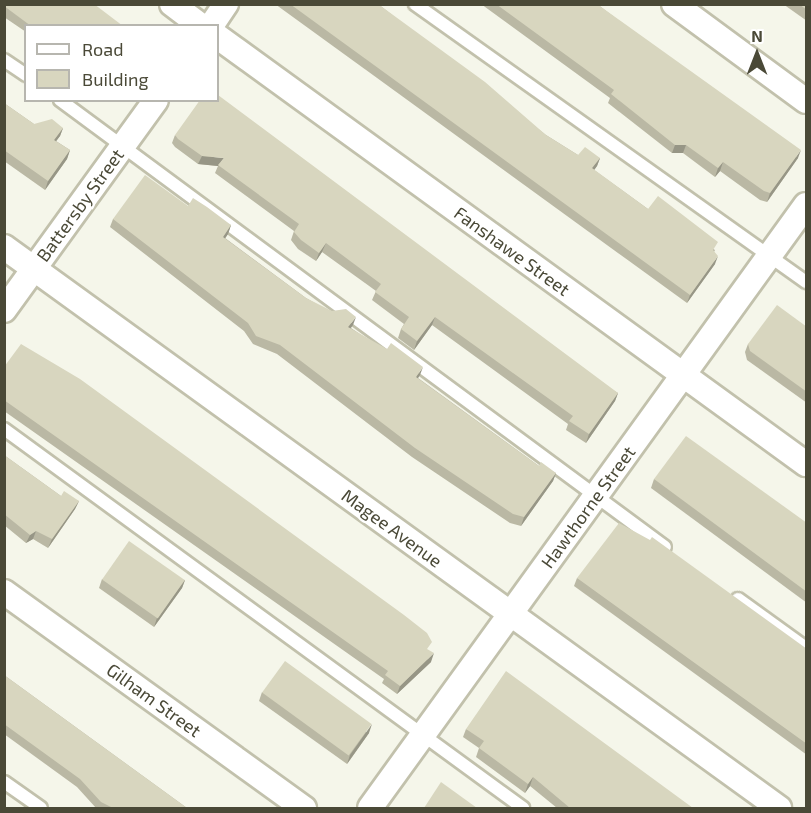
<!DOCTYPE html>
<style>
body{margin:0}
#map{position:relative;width:811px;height:813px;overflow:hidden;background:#f5f6ea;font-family:"Exo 2",sans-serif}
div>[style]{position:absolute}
.roads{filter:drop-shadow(2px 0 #c2c1ac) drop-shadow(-2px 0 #c2c1ac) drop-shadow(0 2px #c2c1ac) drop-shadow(0 -2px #c2c1ac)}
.lane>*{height:12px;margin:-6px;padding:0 6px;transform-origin:6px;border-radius:6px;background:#fff}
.street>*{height:24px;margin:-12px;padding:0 12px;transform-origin:12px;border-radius:12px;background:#fff}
.wall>*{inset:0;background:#bab8a4}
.shaded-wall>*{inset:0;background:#979686}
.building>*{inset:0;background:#d8d6bf;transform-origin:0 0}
span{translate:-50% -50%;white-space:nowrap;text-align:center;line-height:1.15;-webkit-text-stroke:4.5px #fff;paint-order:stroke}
.street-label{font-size:18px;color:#4a4937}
.frame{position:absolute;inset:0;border:6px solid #4a4937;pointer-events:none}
.legend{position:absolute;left:24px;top:24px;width:195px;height:78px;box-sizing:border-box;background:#fff;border:2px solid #b7b6af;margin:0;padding:8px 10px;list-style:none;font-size:18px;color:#4a4937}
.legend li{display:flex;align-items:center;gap:12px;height:30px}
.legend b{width:30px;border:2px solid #b7b6af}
.north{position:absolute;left:727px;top:24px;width:60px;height:60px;-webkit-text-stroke:4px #fff;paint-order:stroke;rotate:0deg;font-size:16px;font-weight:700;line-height:24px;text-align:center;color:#4a4937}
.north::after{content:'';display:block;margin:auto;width:21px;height:27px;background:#4a4937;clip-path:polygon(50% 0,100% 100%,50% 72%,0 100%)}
</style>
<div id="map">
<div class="roads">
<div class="lane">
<i style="left:415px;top:4px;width:480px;rotate:35.4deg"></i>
<i style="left:4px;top:60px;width:27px;rotate:34deg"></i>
<i style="left:60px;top:100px;width:752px;rotate:36.46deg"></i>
<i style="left:4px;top:429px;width:643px;rotate:36.14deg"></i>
<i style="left:738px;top:599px;width:84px;rotate:35.8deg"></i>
<i style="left:4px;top:782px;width:45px;rotate:35.1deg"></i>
</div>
<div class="street">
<i style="left:172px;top:4px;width:36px;rotate:37deg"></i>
<i style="left:674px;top:4px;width:164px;rotate:36.3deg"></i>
<i style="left:211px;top:26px;width:27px;rotate:-56deg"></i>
<i style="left:218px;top:37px;width:727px;rotate:35.99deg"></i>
<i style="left:4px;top:247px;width:957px;rotate:35.9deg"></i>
<i style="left:4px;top:310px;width:259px;rotate:-54.1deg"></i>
<i style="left:4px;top:592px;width:370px;rotate:35.8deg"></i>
<i style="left:370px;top:808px;width:744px;rotate:-54.13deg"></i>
</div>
</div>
<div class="wall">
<i style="clip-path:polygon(275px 4px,378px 4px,546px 135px,578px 155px,600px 158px,597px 166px,594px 170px,648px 209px,715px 250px,714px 252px,715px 264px,687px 303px)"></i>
<i style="clip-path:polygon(481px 4px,597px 4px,798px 158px,767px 202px,760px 200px,720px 171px,715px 177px,683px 153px,672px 153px,608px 103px,610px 98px)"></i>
<i style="clip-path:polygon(783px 4px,807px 4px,807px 21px)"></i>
<i style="clip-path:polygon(4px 5px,123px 26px,26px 26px,26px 32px,4px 17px)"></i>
<i style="clip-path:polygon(4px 103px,34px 124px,63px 128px,60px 136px,56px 141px,70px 150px,67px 159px,45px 190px,4px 161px)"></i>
<i style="clip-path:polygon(175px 135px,618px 393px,615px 401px,586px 443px,566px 430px,568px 424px,432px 325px,414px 350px,398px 338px,401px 329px,404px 324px,372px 300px,376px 291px,322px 252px,316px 261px,298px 249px,291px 240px,294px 231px,215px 173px,218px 166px,198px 164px,175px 147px,172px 143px)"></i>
<i style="clip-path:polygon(188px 206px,231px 225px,228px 234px,225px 238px,306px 298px,353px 325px,351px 328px,420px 375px,418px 378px,539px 466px,556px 473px,553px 481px,521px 526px,510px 523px,412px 457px,277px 354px,253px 344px,244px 331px,110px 227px,113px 219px)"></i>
<i style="clip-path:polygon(807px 327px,807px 403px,747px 360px,745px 352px,748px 344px)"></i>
<i style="clip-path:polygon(4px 367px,431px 662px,397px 694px,382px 683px,384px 679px,4px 411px)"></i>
<i style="clip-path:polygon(4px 455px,61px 496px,79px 501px,75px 509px,48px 548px,33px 539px,26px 543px,4px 525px)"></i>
<i style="clip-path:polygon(654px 479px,807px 523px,807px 603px,651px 488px)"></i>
<i style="clip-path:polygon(577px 578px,807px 649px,807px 755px,574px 586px)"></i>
<i style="clip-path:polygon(102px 579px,185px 580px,182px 588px,154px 627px,99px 588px)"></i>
<i style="clip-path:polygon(4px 675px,187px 808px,96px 808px,77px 787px,4px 734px)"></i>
<i style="clip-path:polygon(262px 692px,369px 733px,347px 764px,259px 701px)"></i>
<i style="clip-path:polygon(466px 729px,693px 808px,557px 808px,530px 786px,525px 793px,476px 757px,479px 748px,463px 737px)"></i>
</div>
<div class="shaded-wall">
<i style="clip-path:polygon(63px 128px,60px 136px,51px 148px,54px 140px)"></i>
<i style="clip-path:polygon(675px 145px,686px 145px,683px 153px,672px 153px)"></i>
<i style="clip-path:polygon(70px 150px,67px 159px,45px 190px,48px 181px)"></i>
<i style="clip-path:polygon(801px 150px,798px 158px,767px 202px,770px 193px)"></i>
<i style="clip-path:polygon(202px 156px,224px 158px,218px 166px,198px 164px)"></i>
<i style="clip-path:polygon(600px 158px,597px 166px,589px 177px,592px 168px)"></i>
<i style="clip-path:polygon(723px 162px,720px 171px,715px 177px,718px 168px)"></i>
<i style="clip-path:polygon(231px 225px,228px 234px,220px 246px,223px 237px)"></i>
<i style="clip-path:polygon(326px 243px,322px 252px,316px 261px,319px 253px)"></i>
<i style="clip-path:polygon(718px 256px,715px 264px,687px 303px,690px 295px)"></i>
<i style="clip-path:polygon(356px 317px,353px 325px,345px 335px,348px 327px)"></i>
<i style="clip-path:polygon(435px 317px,432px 325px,414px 350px,417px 341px)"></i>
<i style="clip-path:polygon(423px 367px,420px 375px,413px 385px,416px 377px)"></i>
<i style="clip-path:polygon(618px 393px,615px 401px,586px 443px,589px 434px)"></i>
<i style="clip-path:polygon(556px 473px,553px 481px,521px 526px,524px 517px)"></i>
<i style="clip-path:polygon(79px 501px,75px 509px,48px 548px,52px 539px)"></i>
<i style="clip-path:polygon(36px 531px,33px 539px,26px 543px,30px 535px)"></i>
<i style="clip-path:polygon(185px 580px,182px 588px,154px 627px,157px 618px)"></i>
<i style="clip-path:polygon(434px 653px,431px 662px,397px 694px,400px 686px)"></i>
<i style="clip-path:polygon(372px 724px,369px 733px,347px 764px,350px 755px)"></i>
<i style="clip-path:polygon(533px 777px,530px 786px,525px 793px,528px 784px)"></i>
</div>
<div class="building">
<i style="clip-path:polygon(5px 4px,94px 4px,123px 26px,31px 26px,4px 6px)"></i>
<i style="clip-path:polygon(290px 4px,378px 4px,485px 82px,546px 135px,578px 155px,585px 147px,600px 158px,592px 168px,648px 209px,658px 196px,718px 242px,713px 250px,718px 256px,690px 295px)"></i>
<i style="clip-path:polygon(496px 4px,597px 4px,801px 150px,770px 193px,764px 191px,723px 162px,718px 168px,686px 145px,675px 145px,611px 94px,614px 90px)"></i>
<i style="clip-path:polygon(799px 4px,807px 4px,807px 10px)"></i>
<i style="clip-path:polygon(218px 95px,618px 393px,589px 434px,569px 421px,573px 416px,435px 317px,417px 341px,401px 329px,409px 317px,375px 292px,381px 284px,326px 243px,319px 253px,301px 240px,294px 232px,299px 224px,218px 165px,224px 158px,202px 156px,178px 139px,175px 135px,200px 100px,218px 100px)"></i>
<i style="clip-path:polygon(4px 103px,34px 124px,52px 119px,63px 128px,54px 140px,70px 150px,48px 181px,4px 150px)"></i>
<i style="clip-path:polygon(145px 175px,188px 206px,193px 198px,207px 207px,231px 225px,223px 237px,306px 298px,332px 311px,346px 309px,356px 317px,348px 327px,387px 349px,391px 343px,423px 367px,416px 377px,539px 466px,541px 462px,556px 473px,524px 517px,513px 514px,415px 448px,280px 345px,256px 336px,248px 323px,113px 219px)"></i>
<i style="clip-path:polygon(777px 305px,807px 327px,807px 392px,750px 351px,748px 344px)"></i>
<i style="clip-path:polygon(21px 344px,80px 379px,404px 615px,427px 633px,432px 642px,427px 649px,434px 653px,400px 686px,385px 675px,388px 671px,4px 400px,4px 367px)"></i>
<i style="clip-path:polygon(686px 436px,807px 523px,807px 592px,654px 479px)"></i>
<i style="clip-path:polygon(4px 455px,61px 496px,64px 491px,79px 501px,52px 539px,36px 531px,30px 535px,4px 514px)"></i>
<i style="clip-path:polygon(619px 523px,650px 540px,652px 537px,807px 649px,807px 744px,577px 578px)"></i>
<i style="left:129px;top:541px;width:68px;height:47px;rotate:35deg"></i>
<i style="left:285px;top:661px;width:107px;height:39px;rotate:36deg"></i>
<i style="clip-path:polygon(506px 671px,693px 808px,570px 808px,533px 777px,528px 784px,479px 748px,484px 741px,466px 729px)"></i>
<i style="clip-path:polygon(4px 675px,187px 808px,113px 808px,101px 802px,80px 779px,4px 724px)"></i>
<i style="clip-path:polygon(441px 782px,477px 808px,424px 808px)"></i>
</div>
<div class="street-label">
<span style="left:80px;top:205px;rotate:-54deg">Battersby Street</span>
<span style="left:512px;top:251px;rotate:36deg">Fanshawe Street</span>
<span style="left:588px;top:507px;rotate:-54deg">Hawthorne Street</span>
<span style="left:392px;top:528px;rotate:36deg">Magee Avenue</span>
<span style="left:154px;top:700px;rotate:36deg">Gilham Street</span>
</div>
<div class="frame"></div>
<ul class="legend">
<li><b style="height:8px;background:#fff"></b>Road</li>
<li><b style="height:16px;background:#d8d6bf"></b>Building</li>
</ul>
<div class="north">N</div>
</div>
